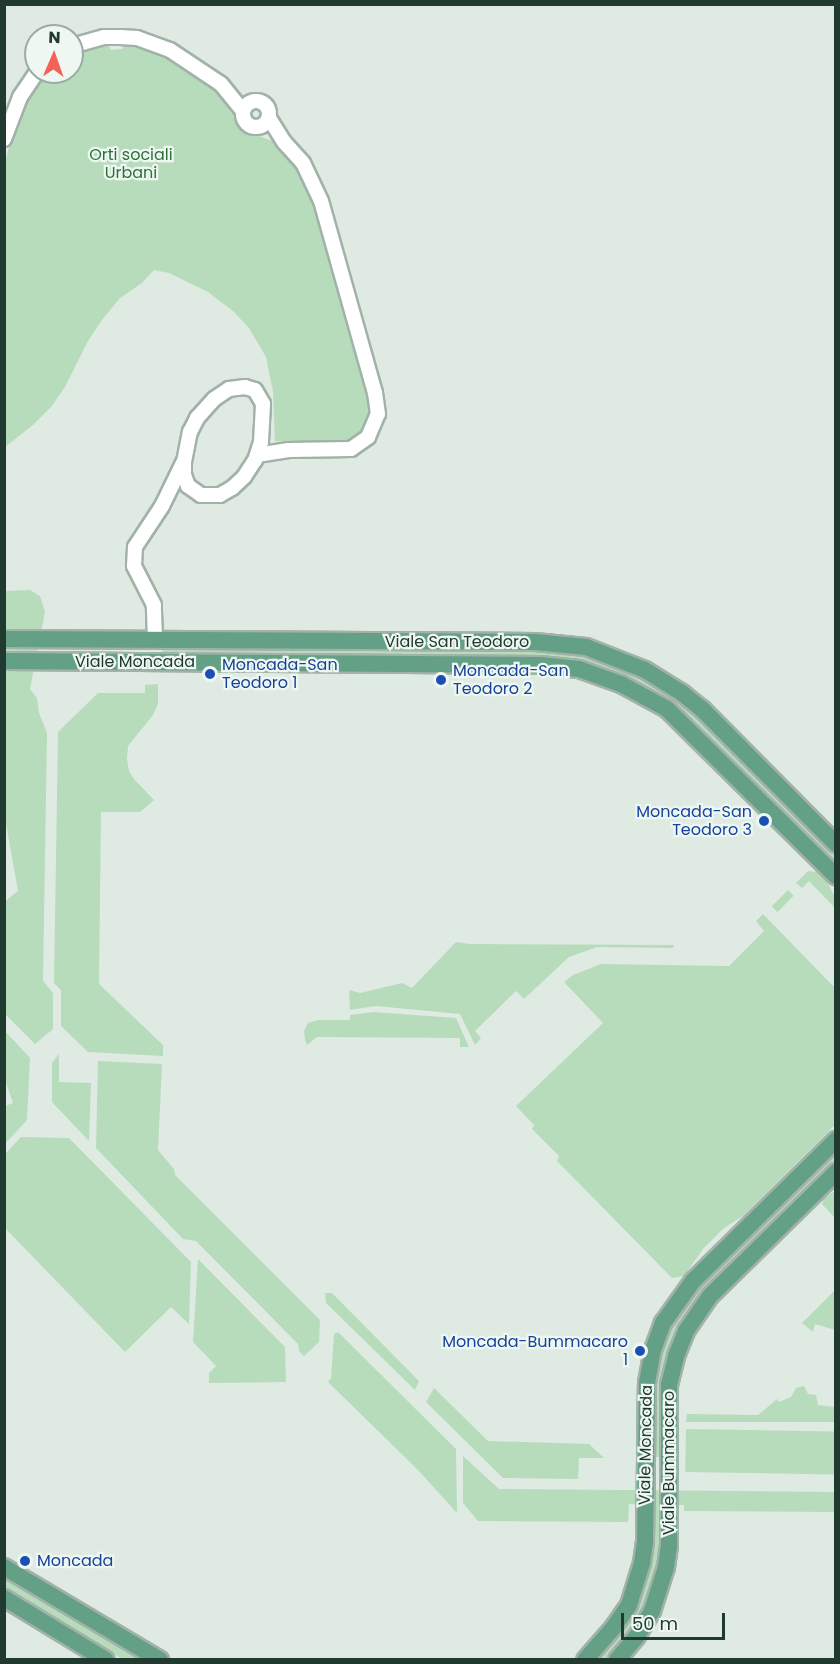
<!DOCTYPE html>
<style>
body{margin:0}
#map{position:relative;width:840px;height:1664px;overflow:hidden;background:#dfeae3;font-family:Poppins,sans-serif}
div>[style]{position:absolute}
.green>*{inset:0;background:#b7dcbb;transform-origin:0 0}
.roads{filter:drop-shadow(2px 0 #a2b2a9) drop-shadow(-2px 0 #a2b2a9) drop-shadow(0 2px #a2b2a9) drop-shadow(0 -2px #a2b2a9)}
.minor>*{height:14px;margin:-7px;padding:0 7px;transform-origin:7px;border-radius:7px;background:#fff}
.minor>.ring{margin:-7px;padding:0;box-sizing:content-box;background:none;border:14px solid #fff;border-radius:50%}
.major>*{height:16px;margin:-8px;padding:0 8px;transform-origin:8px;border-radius:8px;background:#63a086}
.dots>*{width:16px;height:16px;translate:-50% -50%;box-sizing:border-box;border:3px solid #eff7f2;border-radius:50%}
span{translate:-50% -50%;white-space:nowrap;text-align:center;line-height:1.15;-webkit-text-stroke:4.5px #eff7f2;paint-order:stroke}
.park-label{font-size:16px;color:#2b713a}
.street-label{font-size:16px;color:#203a2f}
.transit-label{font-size:16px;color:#164399}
.left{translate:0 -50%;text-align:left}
.right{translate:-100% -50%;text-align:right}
.frame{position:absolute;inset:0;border:6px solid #203a2f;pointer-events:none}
.north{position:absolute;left:24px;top:24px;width:60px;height:60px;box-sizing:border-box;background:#eff7f2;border:2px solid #9caba4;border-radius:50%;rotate:2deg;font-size:16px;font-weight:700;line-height:24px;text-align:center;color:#203a2f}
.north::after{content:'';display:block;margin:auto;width:21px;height:27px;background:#f26256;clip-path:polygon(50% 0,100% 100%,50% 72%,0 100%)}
.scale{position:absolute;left:621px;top:1613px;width:104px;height:27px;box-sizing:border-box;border:3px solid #203a2f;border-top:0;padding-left:8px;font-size:18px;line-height:21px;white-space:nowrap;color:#203a2f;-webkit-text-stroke:4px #eff7f2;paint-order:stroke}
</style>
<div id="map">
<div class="green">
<i style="clip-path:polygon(105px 44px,109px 46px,111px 50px,122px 49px,125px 45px,136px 45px,164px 56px,193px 73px,226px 97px,246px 131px,272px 141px,286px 155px,310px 187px,369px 404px,367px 426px,350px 442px,275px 441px,273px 392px,266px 357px,249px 328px,233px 311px,208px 292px,169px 273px,154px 270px,142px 283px,120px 298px,102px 320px,88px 341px,65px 387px,51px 407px,33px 425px,5px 447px,4px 167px,13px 131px,26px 101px,46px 72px,72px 72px,72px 54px)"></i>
<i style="clip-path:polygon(30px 590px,40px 596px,45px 612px,30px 689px,37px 698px,39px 713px,47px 733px,43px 981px,53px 993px,53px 1029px,35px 1044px,5px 1014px,4px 902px,18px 891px,4px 813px,5px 591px)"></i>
<i style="clip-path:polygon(164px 647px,536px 649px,600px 659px,653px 682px,702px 718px,835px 853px,835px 864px,688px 715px,664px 697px,636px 681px,598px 666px,571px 659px,536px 655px,165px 655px,162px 651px)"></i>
<i style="clip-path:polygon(158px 684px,158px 704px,153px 715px,128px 746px,127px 759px,129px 771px,134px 779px,154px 800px,140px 812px,101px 812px,99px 984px,163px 1045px,163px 1056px,88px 1052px,61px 1026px,61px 990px,54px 983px,58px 732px,98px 693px,145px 693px,145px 685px)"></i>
<i style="clip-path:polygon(808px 871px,817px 872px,827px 882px,835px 897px,835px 908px,809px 881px,802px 888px,796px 883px)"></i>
<i style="left:788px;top:890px;width:8px;height:23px;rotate:45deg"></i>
<i style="clip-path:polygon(763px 914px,833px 986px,835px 984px,835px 1125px,743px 1216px,724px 1228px,703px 1249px,684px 1276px,672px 1278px,557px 1161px,559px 1156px,532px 1129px,534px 1125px,516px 1106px,603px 1023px,564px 982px,573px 975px,601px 964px,729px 966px,764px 931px,756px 921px)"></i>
<i style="clip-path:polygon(456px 942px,469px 944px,674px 945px,673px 948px,597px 947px,569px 957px,524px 999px,516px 991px,475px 1031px,481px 1038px,475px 1045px,460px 1014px,376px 1006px,350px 1010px,349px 990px,360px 993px,402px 983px,412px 988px)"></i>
<i style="clip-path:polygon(373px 1012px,456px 1018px,469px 1047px,460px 1047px,460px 1038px,317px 1037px,307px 1045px,305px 1040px,304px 1031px,308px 1023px,318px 1020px,350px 1020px,350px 1015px)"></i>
<i style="clip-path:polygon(5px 1031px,30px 1058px,27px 1120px,5px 1144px,5px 1106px,13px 1103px,5px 1080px)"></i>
<i style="clip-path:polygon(59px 1054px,59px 1082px,91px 1083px,89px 1141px,52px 1102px,52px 1063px)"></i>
<i style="clip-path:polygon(98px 1061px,162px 1064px,158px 1150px,174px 1169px,175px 1175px,320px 1320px,319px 1342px,304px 1356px,299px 1351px,298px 1344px,196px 1241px,183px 1239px,96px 1148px)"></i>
<i style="clip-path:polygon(21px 1137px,69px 1138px,191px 1262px,189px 1324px,171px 1307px,125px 1352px,5px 1228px,5px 1154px)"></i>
<i style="clip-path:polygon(835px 1151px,835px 1162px,710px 1287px,683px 1321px,661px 1457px,652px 1457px,652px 1396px,660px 1355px,669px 1329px,681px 1307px,692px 1293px)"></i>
<i style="clip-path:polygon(835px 1191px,835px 1218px,822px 1204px,824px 1198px)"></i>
<i style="clip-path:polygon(198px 1259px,285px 1347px,286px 1382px,209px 1383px,209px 1373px,216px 1366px,193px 1342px)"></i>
<i style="clip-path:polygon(835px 1290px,835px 1330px,815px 1324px,813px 1332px,802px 1323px)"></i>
<i style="clip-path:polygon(325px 1293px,332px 1293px,419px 1381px,415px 1390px,326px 1303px)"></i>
<i style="clip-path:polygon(338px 1332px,456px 1449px,457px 1513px,419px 1471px,328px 1382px,331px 1378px,334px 1334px)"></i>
<i style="clip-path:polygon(804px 1386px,808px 1394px,816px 1395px,818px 1405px,835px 1407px,835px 1422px,686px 1422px,687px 1414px,758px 1415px,777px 1399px,779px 1402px,791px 1397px,796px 1388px)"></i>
<i style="clip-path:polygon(434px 1388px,488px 1441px,589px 1444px,604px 1458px,579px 1458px,578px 1479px,503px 1478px,426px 1402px)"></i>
<i style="left:686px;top:1429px;width:149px;height:43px;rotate:1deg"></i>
<i style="clip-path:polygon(463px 1456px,499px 1489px,835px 1492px,835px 1512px,684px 1511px,684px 1505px,661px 1505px,659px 1562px,642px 1613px,618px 1649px,607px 1659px,595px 1659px,620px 1632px,634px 1609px,644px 1585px,648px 1570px,652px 1505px,629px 1504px,628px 1522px,478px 1521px,463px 1503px)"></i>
<i style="clip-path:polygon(4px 1575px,148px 1659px,122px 1659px,5px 1588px)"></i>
</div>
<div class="roads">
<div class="minor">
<i style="left:72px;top:46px;width:33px;rotate:-16deg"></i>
<i style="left:104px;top:37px;width:16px"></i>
<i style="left:120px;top:37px;width:17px;rotate:3deg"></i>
<i style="left:137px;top:38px;width:35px;rotate:20deg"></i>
<i style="left:170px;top:50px;width:61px;rotate:33.7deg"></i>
<i style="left:221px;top:84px;width:35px;rotate:51deg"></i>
<i class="ring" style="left:243px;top:101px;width:12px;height:12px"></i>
<i style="left:4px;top:139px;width:45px;rotate:-69.1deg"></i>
<i style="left:20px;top:97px;width:30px;rotate:-56deg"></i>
<i style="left:245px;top:387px;width:10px;rotate:17deg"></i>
<i style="left:255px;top:390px;width:16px;rotate:60deg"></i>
<i style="left:263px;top:404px;width:38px;rotate:93deg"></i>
<i style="left:261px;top:442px;width:19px;rotate:108deg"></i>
<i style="left:255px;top:460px;width:20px;rotate:123deg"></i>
<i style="left:244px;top:477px;width:16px;rotate:137deg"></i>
<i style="left:232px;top:488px;width:14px;rotate:150deg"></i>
<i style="left:220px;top:495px;width:19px;rotate:180deg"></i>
<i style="left:201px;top:495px;width:16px;rotate:-145deg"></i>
<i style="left:188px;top:486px;width:12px;rotate:-110deg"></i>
<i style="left:184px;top:475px;width:13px;rotate:-90deg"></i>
<i style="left:184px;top:462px;width:31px;rotate:-79deg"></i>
<i style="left:190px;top:432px;width:16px;rotate:-63deg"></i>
<i style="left:197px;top:418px;width:25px;rotate:-48deg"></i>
<i style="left:214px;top:399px;width:18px;rotate:-34deg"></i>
<i style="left:229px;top:389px;width:16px;rotate:-7deg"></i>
<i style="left:257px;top:455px;width:32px;rotate:-9deg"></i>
<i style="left:289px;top:450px;width:62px;rotate:-0.9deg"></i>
<i style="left:351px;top:449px;width:21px;rotate:-35deg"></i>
<i style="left:368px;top:437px;width:25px;rotate:-67deg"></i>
<i style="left:378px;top:414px;width:21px;rotate:-98deg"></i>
<i style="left:375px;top:393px;width:199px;rotate:-105.7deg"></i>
<i style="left:321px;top:201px;width:42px;rotate:-115.3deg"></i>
<i style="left:303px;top:163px;width:28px;rotate:-132deg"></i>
<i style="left:284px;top:142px;width:28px;rotate:-122deg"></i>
<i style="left:155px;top:640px;width:35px;rotate:-92deg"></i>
<i style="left:154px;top:605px;width:44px;rotate:-117.1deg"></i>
<i style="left:134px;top:566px;width:19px;rotate:-87deg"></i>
<i style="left:135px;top:547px;width:49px;rotate:-56.6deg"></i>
<i style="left:162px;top:506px;width:48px;rotate:-64deg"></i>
</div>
<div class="major">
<i style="left:4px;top:639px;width:531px;rotate:0.32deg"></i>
<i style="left:535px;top:642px;width:51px;rotate:5.6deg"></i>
<i style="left:586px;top:647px;width:63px;rotate:21.3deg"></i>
<i style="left:645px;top:670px;width:44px;rotate:31.9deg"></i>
<i style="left:682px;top:693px;width:26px;rotate:39deg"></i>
<i style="left:702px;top:709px;width:190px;rotate:45.2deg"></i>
<i style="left:4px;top:661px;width:536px;rotate:0.43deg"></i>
<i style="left:540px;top:665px;width:39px;rotate:6deg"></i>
<i style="left:579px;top:669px;width:45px;rotate:19.7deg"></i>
<i style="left:621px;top:684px;width:52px;rotate:28.5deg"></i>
<i style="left:667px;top:709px;width:238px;rotate:44.7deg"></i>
<i style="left:4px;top:1567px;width:182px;rotate:30.8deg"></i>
<i style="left:4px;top:1598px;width:119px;rotate:31.3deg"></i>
<i style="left:585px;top:1660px;width:43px;rotate:-48.8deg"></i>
<i style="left:613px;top:1628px;width:28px;rotate:-55deg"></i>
<i style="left:629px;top:1605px;width:44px;rotate:-72.8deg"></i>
<i style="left:642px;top:1563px;width:21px;rotate:-82deg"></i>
<i style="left:645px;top:1542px;width:159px;rotate:-89.3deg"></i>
<i style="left:647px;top:1383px;width:34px;rotate:-80deg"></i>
<i style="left:653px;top:1350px;width:29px;rotate:-70deg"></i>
<i style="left:663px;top:1323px;width:52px;rotate:-54.5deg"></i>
<i style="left:693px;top:1281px;width:201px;rotate:-44.6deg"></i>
<i style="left:617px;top:1660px;width:31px;rotate:-50deg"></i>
<i style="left:637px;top:1636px;width:29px;rotate:-59deg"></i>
<i style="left:652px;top:1611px;width:46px;rotate:-72.3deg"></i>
<i style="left:666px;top:1567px;width:22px;rotate:-82deg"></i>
<i style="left:669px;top:1545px;width:160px;rotate:-90deg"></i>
<i style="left:669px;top:1385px;width:30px;rotate:-76deg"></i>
<i style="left:676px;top:1356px;width:27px;rotate:-68deg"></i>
<i style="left:686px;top:1331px;width:42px;rotate:-55.6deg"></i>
<i style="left:710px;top:1296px;width:177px;rotate:-44.5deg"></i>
</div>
</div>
<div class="dots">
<i style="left:210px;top:674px;background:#1a4fb4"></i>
<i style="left:441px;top:680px;background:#1a4fb4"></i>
<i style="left:764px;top:821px;background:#1a4fb4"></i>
<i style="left:640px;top:1351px;background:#1a4fb4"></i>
<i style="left:25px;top:1561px;background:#1a4fb4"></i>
</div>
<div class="park-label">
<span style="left:131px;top:164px">Orti sociali<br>Urbani</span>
</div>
<div class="street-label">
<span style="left:457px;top:642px">Viale San Teodoro</span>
<span style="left:135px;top:662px">Viale Moncada</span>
<span style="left:646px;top:1445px;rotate:-89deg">Viale Moncada</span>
<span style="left:669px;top:1463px;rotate:-90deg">Viale Bummacaro</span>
</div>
<div class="transit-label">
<span class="left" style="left:222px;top:674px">Moncada-San<br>Teodoro 1</span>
<span class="left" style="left:453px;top:680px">Moncada-San<br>Teodoro 2</span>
<span class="right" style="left:752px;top:821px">Moncada-San<br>Teodoro 3</span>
<span class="right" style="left:628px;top:1351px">Moncada-Bummacaro<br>1</span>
<span class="left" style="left:37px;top:1561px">Moncada</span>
</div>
<div class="frame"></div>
<div class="north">N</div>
<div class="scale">50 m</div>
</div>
